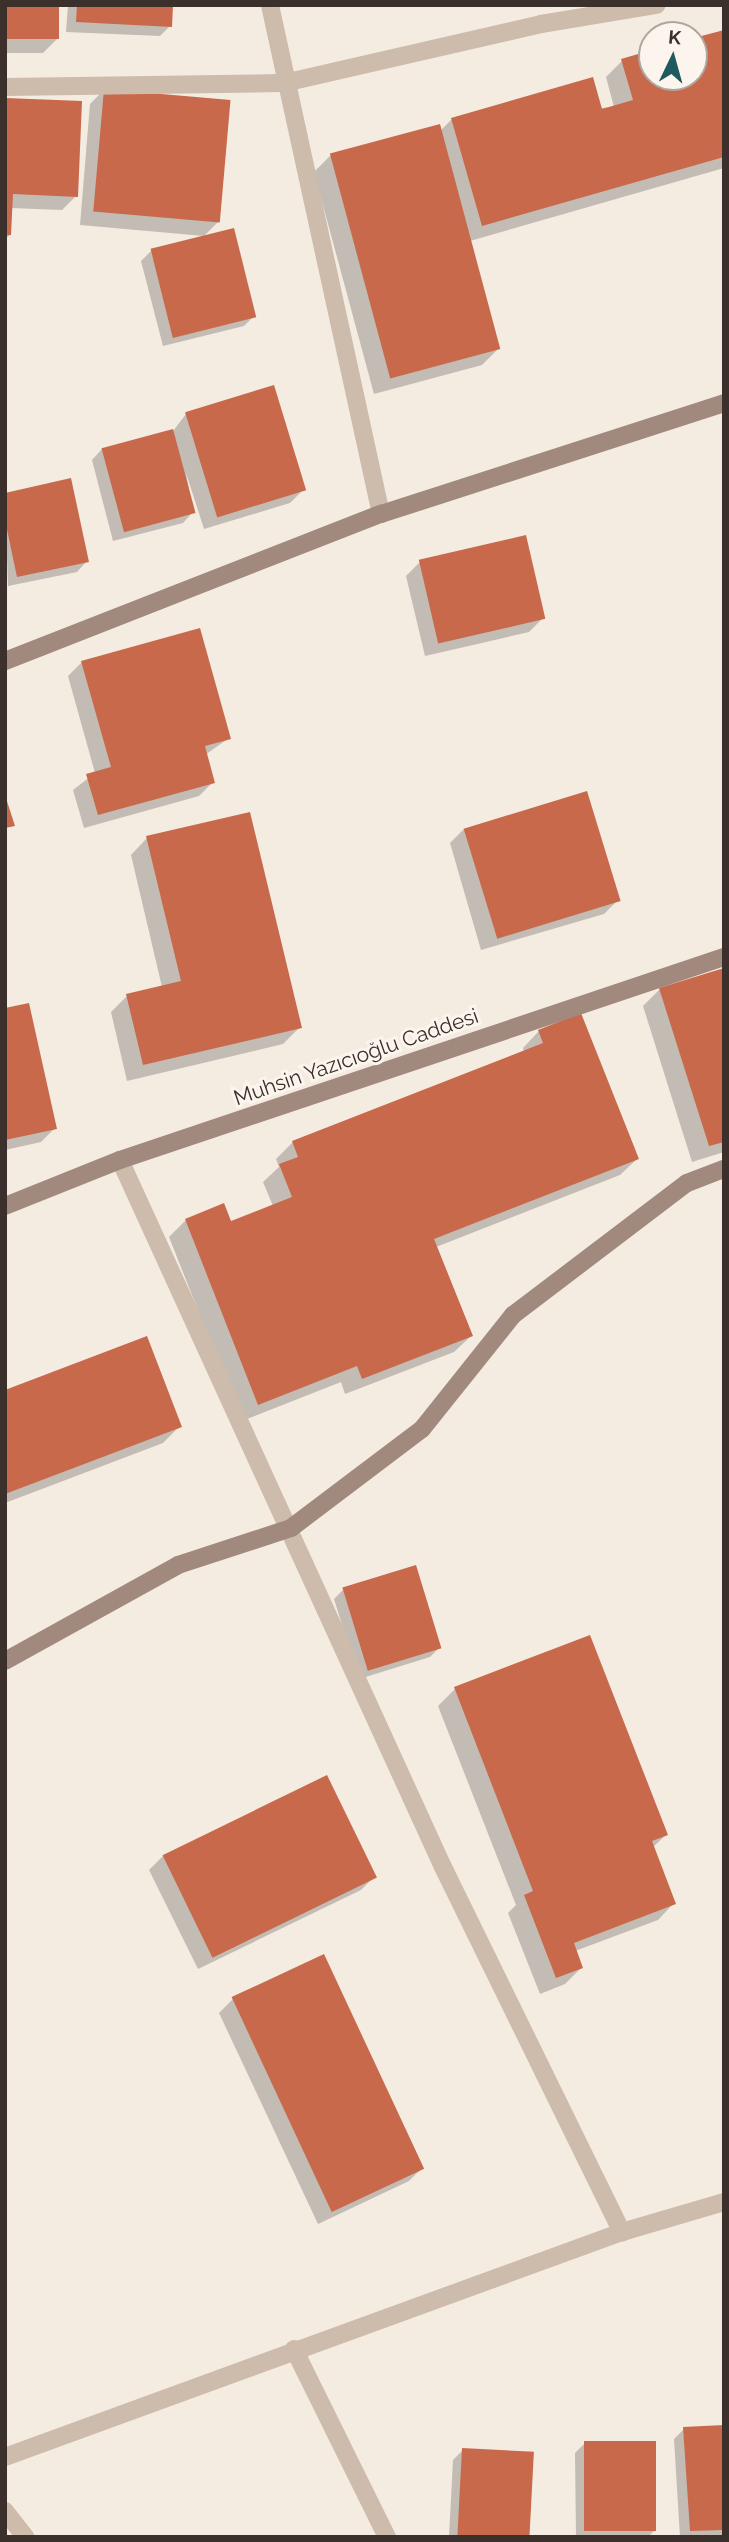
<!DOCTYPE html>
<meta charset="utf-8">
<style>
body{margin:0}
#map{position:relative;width:729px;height:2542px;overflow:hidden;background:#f4ebe1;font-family:Raleway,sans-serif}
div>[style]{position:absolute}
.shadow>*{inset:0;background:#0003}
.building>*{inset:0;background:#c8694b;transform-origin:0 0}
.street>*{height:18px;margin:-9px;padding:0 9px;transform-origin:9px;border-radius:9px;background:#cdbbac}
.secondary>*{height:18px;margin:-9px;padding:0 9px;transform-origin:9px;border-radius:9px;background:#a18a7d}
span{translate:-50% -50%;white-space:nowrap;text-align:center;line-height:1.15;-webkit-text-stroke:6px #fbf5ee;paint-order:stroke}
.street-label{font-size:21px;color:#3b302b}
.frame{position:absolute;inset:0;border:7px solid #3b302b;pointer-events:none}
.north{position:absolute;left:638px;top:21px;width:70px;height:70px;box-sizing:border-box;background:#fbf5ee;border:2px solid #aea6a0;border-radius:50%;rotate:5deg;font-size:19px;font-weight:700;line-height:28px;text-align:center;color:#3b302b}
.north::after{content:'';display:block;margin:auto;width:24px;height:32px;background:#1f5a5e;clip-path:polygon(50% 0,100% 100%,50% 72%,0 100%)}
</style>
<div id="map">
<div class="shadow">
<i style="clip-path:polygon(5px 5px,57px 39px,43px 53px,5px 53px)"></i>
<i style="clip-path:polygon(68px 5px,171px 5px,170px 26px,160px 36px,66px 32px)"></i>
<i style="clip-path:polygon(724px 32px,724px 168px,470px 241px,499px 348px,482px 365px,374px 394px,314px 172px,331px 155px,440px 131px,452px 119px,614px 107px,606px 77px,622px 61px,652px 52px,652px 77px,694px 77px,694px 40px)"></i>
<i style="clip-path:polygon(104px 90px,218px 222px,204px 236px,80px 225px,90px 104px)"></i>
<i style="clip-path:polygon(5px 100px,76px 196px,62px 210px,11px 208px,10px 235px,5px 239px)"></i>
<i style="clip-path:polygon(151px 251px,254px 316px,244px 326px,163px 346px,141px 261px)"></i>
<i style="clip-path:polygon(186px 414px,304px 489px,290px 503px,204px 529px,186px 473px,193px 512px,183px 523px,113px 541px,92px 460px,102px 449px,173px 431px)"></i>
<i style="clip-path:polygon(5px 494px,87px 561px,77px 572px,8px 586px)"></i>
<i style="clip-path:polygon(420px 562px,543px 618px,529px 632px,425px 656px,406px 576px)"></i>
<i style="clip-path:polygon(82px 662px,229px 738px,205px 755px,213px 782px,199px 796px,84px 828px,73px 790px,95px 773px,68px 676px)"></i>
<i style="clip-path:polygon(464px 829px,618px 900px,604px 914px,481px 950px,450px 843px)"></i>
<i style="clip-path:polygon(147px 838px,300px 1027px,283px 1044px,127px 1081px,111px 1012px,127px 996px,162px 987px,131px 855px)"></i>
<i style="clip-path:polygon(724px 970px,724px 1152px,692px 1162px,643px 1006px,660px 989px)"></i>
<i style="clip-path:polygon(5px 1010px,55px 1128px,41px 1142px,5px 1150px)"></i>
<i style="clip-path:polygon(539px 1031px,637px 1159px,620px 1175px,436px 1247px,471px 1336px,454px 1352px,345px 1394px,341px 1382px,242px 1421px,169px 1237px,186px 1220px,230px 1223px,273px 1206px,263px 1182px,279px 1167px,276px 1159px,293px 1142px,524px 1052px,523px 1048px)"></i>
<i style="clip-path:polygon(5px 1392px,180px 1426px,163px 1443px,5px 1503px)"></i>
<i style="clip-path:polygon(344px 1589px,440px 1647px,430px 1657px,359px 1679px,334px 1599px)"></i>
<i style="clip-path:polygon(455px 1689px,666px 1835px,653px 1847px,674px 1903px,658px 1920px,575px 1951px,581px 1968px,565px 1984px,540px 1994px,508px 1913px,516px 1905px,438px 1706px)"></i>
<i style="clip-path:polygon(163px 1856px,375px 1876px,361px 1890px,198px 1969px,149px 1870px)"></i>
<i style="clip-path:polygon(323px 1956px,423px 2167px,409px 2181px,318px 2224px,219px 2013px,233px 1999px)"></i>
<i style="clip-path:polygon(724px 2427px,724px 2537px,680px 2537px,674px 2439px,684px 2429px)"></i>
<i style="clip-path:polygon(585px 2443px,654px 2531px,648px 2537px,576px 2537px,575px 2453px)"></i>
<i style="clip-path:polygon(463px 2450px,528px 2537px,449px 2537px,453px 2460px)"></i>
</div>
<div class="building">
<i style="left:5px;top:5px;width:54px;height:34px"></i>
<i style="clip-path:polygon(77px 5px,173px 5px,172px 27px,76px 22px)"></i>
<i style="clip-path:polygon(724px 30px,724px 157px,482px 226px,451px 118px,593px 77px,602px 109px,633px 100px,621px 59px,652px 50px,652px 77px,694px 77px,694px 38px)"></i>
<i style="left:104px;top:89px;width:127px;height:123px;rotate:5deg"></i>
<i style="clip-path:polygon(5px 98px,82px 101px,78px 197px,13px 194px,11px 235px,5px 235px)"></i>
<i style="left:440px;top:124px;width:233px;height:114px;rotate:75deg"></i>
<i style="left:234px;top:228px;width:92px;height:86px;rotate:76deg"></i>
<i style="left:274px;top:385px;width:110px;height:93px;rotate:73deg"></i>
<i style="left:173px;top:429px;width:87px;height:74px;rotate:75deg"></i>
<i style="clip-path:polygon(71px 478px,89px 562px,17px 577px,5px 520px,5px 493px)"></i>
<i style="left:526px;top:535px;width:86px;height:110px;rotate:77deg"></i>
<i style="clip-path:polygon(200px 628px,231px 739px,205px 746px,215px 783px,98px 815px,86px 774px,111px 767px,81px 661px)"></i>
<i style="left:587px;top:791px;width:115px;height:129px;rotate:73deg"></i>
<i style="clip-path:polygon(5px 795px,15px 826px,5px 828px)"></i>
<i style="clip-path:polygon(250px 812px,302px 1028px,143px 1065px,126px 994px,181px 981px,146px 836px)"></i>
<i style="clip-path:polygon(724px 968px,724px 1142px,709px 1146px,659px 988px)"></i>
<i style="clip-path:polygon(29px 1003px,57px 1129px,5px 1140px,5px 1008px)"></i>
<i style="clip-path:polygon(581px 1013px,639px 1159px,434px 1239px,473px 1336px,362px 1379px,357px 1366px,258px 1405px,185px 1219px,224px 1203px,231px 1221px,292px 1197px,279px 1164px,298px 1157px,292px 1141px,543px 1043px,538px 1030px)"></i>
<i style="clip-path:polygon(147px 1336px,182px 1427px,5px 1494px,5px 1390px)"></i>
<i style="left:416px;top:1565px;width:87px;height:77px;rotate:73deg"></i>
<i style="clip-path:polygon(590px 1635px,668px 1835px,652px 1841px,676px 1904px,574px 1943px,583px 1968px,556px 1978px,524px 1895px,533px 1891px,454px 1687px)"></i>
<i style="left:327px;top:1775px;width:114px;height:183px;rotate:64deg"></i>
<i style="left:324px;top:1954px;width:237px;height:102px;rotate:65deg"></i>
<i style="clip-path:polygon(724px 2425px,724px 2530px,690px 2531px,683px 2427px)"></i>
<i style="left:656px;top:2441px;width:90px;height:72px;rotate:90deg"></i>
<i style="left:462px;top:2448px;width:72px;height:88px;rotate:3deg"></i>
</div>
<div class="street">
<i style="left:270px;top:5px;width:521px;rotate:77.7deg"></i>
<i style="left:5px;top:87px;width:279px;rotate:-0.8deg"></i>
<i style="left:284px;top:83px;width:264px;rotate:-12.9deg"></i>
<i style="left:541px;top:24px;width:117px;rotate:-9.4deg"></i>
<i style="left:120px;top:1160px;width:777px;rotate:65.45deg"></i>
<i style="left:443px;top:1867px;width:407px;rotate:63.9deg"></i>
<i style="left:294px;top:2349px;width:210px;rotate:63.7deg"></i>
<i style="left:5px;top:2457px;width:657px;rotate:-20.04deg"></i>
<i style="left:622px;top:2232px;width:106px;rotate:-16.4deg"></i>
<i style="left:5px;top:2511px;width:33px;rotate:52deg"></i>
</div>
<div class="secondary">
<i style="left:5px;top:661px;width:404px;rotate:-21.4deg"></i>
<i style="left:381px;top:514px;width:361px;rotate:-17.9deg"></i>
<i style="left:5px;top:1206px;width:124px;rotate:-21.8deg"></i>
<i style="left:120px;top:1160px;width:637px;rotate:-18.58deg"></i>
<i style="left:5px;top:1661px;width:198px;rotate:-29deg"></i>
<i style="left:178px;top:1565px;width:119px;rotate:-18.1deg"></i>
<i style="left:291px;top:1528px;width:164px;rotate:-37.1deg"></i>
<i style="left:422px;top:1429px;width:146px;rotate:-51.4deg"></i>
<i style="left:513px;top:1315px;width:218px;rotate:-37.2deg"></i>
<i style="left:687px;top:1183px;width:40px;rotate:-21deg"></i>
</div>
<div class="street-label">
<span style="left:356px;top:1057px;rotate:-19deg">Muhsin Yazıcıoğlu Caddesi</span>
</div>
<div class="frame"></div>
<div class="north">K</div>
</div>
